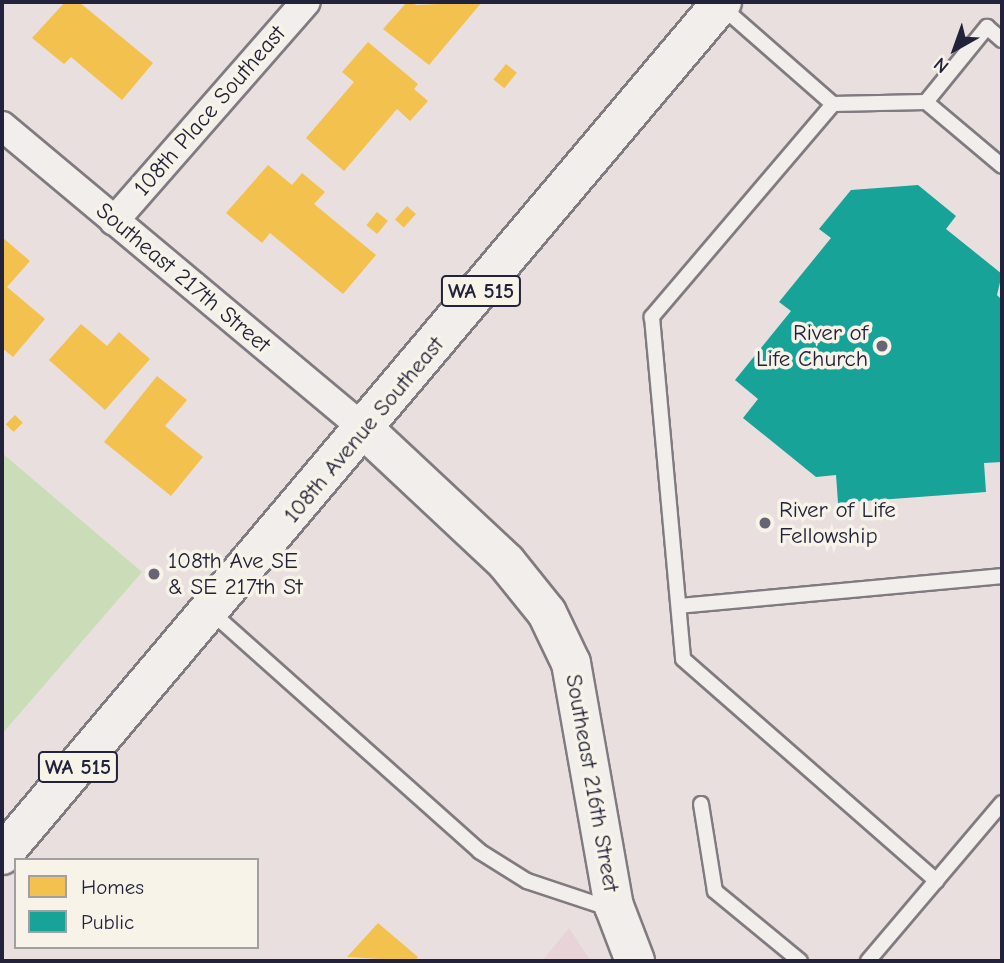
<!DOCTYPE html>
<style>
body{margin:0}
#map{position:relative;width:1004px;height:963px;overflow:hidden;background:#eadfdf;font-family:"Comic Neue",sans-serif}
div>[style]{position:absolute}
.built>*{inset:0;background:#e8d3d8}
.green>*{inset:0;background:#caddb8}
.homes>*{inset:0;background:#f2c14e;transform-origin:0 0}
.public>*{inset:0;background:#17a398}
.roads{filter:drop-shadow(2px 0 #807b80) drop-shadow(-2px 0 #807b80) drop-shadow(0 2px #807b80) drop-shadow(0 -2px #807b80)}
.lane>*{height:14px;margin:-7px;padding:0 7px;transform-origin:7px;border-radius:7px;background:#f1eeeb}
.street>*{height:28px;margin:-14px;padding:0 14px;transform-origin:14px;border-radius:14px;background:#f1eeeb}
.secondary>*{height:38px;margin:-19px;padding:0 19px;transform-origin:19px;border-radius:19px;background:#f1eeeb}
.primary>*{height:38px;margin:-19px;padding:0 19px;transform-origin:19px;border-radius:19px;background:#f1eeeb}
.dots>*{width:19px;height:19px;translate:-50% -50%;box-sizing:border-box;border:4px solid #f7f3e8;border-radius:50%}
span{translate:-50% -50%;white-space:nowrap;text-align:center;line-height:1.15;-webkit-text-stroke:7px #f7f3e8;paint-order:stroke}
.shield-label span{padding:2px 5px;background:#f7f3e8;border:2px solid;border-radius:5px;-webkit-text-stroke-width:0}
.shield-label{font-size:21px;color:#22223b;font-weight:700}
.street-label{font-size:23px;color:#22223b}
.poi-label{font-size:23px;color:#22223b}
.right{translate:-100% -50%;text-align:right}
.left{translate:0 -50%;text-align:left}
.frame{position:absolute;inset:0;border:4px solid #22223b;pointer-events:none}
.legend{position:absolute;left:14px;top:858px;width:245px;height:91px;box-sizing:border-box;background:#f7f3e8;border:2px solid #a29fa3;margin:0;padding:9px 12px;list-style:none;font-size:21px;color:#22223b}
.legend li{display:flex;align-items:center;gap:14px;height:35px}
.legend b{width:35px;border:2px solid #a29fa3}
.north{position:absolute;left:920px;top:14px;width:70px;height:70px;-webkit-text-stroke:5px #f7f3e8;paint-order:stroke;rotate:220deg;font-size:19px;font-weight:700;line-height:28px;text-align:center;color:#22223b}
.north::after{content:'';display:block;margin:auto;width:24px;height:32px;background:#22223b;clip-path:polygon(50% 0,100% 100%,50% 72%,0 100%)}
</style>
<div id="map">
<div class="built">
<i style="clip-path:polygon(569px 928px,591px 961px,542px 961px)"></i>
</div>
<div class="green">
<i style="clip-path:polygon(2px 453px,142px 572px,2px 734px)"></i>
</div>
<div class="homes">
<i style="clip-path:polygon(65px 2px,79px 2px,153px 63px,122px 100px,71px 57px,64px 64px,32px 38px)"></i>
<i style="clip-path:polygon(407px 2px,417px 5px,482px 2px,429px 65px,383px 29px)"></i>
<i style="clip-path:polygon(368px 42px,418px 84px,414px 89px,428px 101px,410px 121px,397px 109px,344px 171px,306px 138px,354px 82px,342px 72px)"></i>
<i style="left:506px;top:64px;width:14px;height:20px;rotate:39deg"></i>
<i style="clip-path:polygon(268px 165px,292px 185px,302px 173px,325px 192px,314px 204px,376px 255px,343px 294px,270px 233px,262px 243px,226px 213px)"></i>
<i style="left:407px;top:206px;width:12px;height:18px;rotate:42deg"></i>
<i style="left:377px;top:212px;width:14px;height:17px;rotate:39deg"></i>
<i style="clip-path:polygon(2px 237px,30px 261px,7px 287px,45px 319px,13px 357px,2px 348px)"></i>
<i style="clip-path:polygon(81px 324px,107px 346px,119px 332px,150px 359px,105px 410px,49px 360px)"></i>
<i style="clip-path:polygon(157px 376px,187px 400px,165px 426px,203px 457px,171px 496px,104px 442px)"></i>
<i style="left:15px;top:415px;width:11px;height:13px;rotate:45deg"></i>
<i style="clip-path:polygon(378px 923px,418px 957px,415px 961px,347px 957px)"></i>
</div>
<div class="public">
<i style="clip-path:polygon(918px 185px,956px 216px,946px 229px,1002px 274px,997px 295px,1002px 300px,1002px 462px,984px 463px,986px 492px,838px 503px,836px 475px,816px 477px,743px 418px,758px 399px,735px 380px,791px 311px,779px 302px,831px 238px,819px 229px,851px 190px)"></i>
</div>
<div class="roads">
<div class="lane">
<i style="left:721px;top:6px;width:149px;rotate:41.2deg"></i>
<i style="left:833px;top:104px;width:93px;rotate:-1.2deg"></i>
<i style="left:926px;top:102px;width:99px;rotate:40.1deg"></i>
<i style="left:926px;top:102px;width:97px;rotate:-50.9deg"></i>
<i style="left:987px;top:27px;width:20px;rotate:41deg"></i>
<i style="left:833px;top:104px;width:280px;rotate:130.4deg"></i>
<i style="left:652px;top:317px;width:343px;rotate:84.8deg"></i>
<i style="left:683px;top:659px;width:337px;rotate:41.2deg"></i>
<i style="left:679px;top:606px;width:324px;rotate:-5.3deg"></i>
<i style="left:210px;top:611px;width:361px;rotate:41.7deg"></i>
<i style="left:479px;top:851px;width:57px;rotate:32deg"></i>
<i style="left:527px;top:881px;width:89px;rotate:18.4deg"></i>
<i style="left:701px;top:804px;width:88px;rotate:80.9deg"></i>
<i style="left:715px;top:891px;width:110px;rotate:39.5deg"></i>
<i style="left:868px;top:961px;width:207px;rotate:-49.7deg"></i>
</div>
<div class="street">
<i style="left:2px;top:126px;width:473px;rotate:39.9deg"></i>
<i style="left:114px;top:221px;width:291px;rotate:-48.8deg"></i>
</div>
<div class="secondary">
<i style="left:365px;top:430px;width:193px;rotate:43.1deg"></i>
<i style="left:506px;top:562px;width:65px;rotate:51.2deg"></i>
<i style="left:547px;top:613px;width:55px;rotate:64.4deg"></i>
<i style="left:571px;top:663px;width:247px;rotate:80deg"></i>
<i style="left:614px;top:906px;width:59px;rotate:69.1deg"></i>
</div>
<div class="primary">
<i style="left:2px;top:855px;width:1116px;rotate:-49.83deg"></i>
</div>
</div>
<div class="dots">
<i style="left:882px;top:346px;background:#686474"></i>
<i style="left:765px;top:523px;background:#686474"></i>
<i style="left:154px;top:574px;background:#686474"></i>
</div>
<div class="shield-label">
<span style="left:481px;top:291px">WA 515</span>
<span style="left:78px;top:767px">WA 515</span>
</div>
<div class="street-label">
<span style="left:210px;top:111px;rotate:-49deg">108th Place Southeast</span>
<span style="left:183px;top:278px;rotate:40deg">Southeast 217th Street</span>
<span style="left:364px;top:430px;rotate:-50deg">108th Avenue Southeast</span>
<span style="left:592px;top:783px;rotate:80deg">Southeast 216th Street</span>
</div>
<div class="poi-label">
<span class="right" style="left:868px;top:346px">River of<br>Life Church</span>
<span class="left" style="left:779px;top:523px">River of Life<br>Fellowship</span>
<span class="left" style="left:168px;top:574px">108th Ave SE<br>&amp; SE 217th St</span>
</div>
<div class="frame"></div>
<ul class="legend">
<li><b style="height:19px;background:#f2c14e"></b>Homes</li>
<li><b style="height:19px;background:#17a398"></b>Public</li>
</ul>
<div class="north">N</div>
</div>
